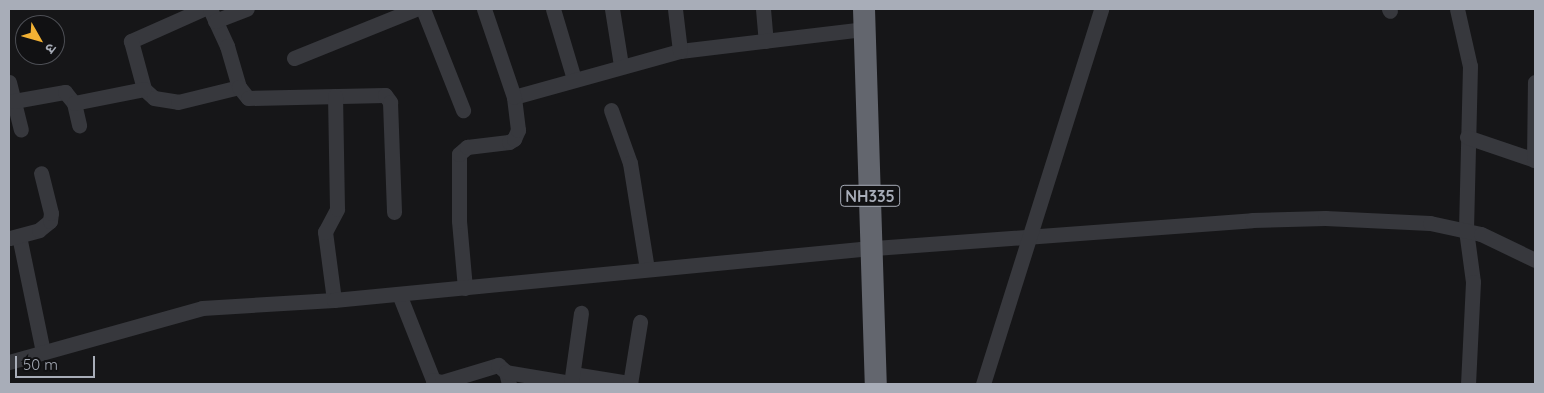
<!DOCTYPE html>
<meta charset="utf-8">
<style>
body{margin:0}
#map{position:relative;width:1544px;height:393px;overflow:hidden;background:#161618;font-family:Quicksand,"Noto Sans Devanagari",sans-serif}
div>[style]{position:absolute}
.minor>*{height:15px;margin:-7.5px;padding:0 7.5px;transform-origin:7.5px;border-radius:7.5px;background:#37383d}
.highway>*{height:22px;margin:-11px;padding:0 11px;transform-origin:11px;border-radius:11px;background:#63666e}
span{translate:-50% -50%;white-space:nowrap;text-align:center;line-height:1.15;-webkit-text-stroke:4.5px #111113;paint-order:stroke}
.shield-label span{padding:1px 4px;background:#111113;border:1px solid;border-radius:4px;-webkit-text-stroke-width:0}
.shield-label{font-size:16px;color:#a8adb8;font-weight:700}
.frame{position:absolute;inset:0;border:10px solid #a8adb8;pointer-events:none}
.north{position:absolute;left:15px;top:15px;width:50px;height:50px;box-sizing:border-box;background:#111113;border:1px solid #4d4f55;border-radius:50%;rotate:128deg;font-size:14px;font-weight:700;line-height:20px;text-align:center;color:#a8adb8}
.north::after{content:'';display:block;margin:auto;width:18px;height:22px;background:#f2b134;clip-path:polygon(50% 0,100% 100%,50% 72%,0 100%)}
.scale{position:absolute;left:15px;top:356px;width:80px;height:22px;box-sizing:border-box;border:2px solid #a8adb8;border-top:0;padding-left:6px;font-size:15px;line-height:18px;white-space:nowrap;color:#a8adb8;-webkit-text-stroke:4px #111113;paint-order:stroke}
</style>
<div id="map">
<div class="minor">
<i style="left:203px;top:9px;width:79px;rotate:156deg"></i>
<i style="left:131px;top:41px;width:50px;rotate:74.8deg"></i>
<i style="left:144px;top:89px;width:13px;rotate:42deg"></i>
<i style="left:154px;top:98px;width:24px;rotate:9deg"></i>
<i style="left:178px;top:102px;width:63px;rotate:-13.8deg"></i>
<i style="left:210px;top:9px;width:41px;rotate:65.3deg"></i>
<i style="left:227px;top:46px;width:43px;rotate:73.7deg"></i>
<i style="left:239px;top:87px;width:14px;rotate:51deg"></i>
<i style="left:248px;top:98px;width:137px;rotate:-1.3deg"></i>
<i style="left:385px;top:95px;width:9px;rotate:54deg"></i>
<i style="left:390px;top:102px;width:110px;rotate:87.9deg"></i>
<i style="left:423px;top:9px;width:109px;rotate:68.4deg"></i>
<i style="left:553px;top:9px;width:73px;rotate:73.3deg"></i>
<i style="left:612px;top:9px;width:57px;rotate:80.9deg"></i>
<i style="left:763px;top:9px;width:32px;rotate:85deg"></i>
<i style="left:1389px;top:9px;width:2px;rotate:63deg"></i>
<i style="left:1457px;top:9px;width:58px;rotate:77.2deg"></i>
<i style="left:1470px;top:66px;width:164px;rotate:91.4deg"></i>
<i style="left:1466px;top:230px;width:52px;rotate:82.3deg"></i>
<i style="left:1473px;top:282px;width:102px;rotate:92.8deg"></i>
<i style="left:215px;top:21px;width:34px;rotate:-21deg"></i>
<i style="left:680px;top:51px;width:176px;rotate:-6.8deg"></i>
<i style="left:294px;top:58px;width:131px;rotate:-22deg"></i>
<i style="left:9px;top:82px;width:49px;rotate:76deg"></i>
<i style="left:514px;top:97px;width:172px;rotate:-15.5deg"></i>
<i style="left:680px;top:51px;width:42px;rotate:-96.8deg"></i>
<i style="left:14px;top:101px;width:52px;rotate:-10deg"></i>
<i style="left:65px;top:92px;width:14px;rotate:51deg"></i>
<i style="left:74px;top:103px;width:23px;rotate:77deg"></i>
<i style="left:74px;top:103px;width:71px;rotate:-11.3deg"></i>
<i style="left:611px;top:110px;width:56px;rotate:70.3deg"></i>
<i style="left:630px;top:163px;width:107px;rotate:80.9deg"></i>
<i style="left:1467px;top:137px;width:72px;rotate:18.7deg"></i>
<i style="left:1534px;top:160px;width:78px;rotate:-89.3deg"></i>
<i style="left:19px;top:236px;width:118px;rotate:78.3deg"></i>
<i style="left:10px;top:238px;width:30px;rotate:-15deg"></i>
<i style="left:39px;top:230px;width:14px;rotate:-39deg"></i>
<i style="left:50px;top:221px;width:8px;rotate:-83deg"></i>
<i style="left:51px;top:213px;width:41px;rotate:-104deg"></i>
<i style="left:465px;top:288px;width:67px;rotate:-95.1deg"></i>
<i style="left:459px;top:221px;width:67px;rotate:-90deg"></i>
<i style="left:459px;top:154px;width:11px;rotate:-41deg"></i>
<i style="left:467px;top:147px;width:42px;rotate:-6.8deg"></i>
<i style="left:509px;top:142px;width:6px;rotate:-31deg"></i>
<i style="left:514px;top:139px;width:10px;rotate:-66deg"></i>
<i style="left:518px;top:130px;width:33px;rotate:-97deg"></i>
<i style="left:514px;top:97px;width:93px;rotate:-108.8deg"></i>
<i style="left:399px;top:294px;width:92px;rotate:68.4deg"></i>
<i style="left:433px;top:380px;width:9px;rotate:13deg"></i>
<i style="left:442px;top:382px;width:59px;rotate:-16.9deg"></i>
<i style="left:498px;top:365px;width:11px;rotate:41deg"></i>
<i style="left:506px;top:372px;width:12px;rotate:76deg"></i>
<i style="left:334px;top:300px;width:69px;rotate:-97.5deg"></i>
<i style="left:325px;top:232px;width:26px;rotate:-62deg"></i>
<i style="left:337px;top:209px;width:113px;rotate:-91deg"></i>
<i style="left:9px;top:362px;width:200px;rotate:-15.6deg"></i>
<i style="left:202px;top:308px;width:132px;rotate:-3.5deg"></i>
<i style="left:334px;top:300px;width:529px;rotate:-5.53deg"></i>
<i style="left:861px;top:249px;width:392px;rotate:-4.2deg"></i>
<i style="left:1252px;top:220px;width:73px;rotate:-1.6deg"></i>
<i style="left:1325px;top:218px;width:105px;rotate:2.7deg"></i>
<i style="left:1430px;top:223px;width:52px;rotate:12.2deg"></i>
<i style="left:1481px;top:234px;width:60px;rotate:25.7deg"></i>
<i style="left:506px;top:372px;width:67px;rotate:9.5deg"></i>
<i style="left:573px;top:374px;width:58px;rotate:9deg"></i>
<i style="left:571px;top:384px;width:72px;rotate:-82deg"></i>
<i style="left:630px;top:384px;width:63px;rotate:-80.8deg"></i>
<i style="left:983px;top:384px;width:393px;rotate:-72.5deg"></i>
</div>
<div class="highway">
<i style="left:864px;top:9px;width:375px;rotate:88.2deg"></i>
</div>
<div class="shield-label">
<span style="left:870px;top:196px">NH335</span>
</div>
<div class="frame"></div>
<div class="north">उ</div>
<div class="scale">50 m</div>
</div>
